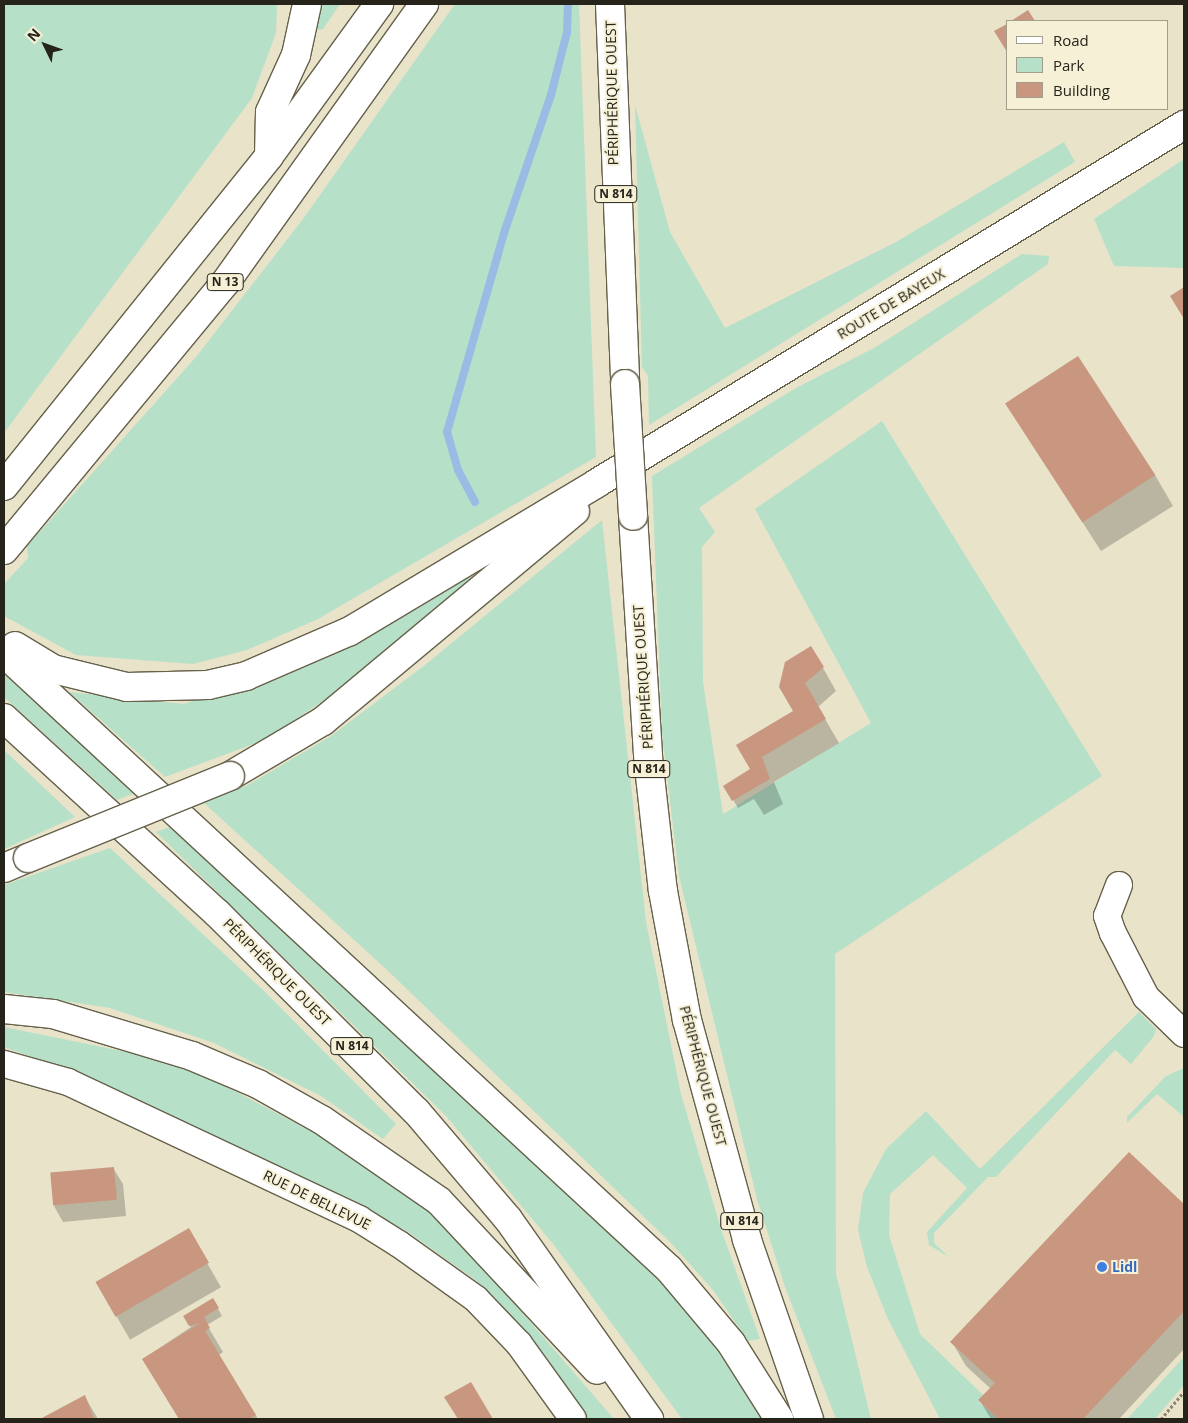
<!DOCTYPE html>
<meta charset="utf-8">
<style>
body{margin:0}
#map{position:relative;width:1188px;height:1423px;overflow:hidden;background:#e9e3ca;font-family:"Open Sans",sans-serif}
div>[style]{position:absolute}
.green>*{inset:0;background:#b7e0c8}
.shadow>*{inset:0;background:#0003;transform-origin:0 0}
.stream>*{height:8px;margin:-4px;padding:0 4px;transform-origin:4px;border-radius:4px;background:#99bbe4}
.building>*{inset:0;background:#c9967f;transform-origin:0 0}
.path>*{height:3px;margin-top:-1.5px;transform-origin:0;background:repeating-linear-gradient(90deg,#8b8776 0 2.5px,transparent 0 5px)}
.roads{filter:drop-shadow(1px 0 #66614b) drop-shadow(-1px 0 #66614b) drop-shadow(0 1px #66614b) drop-shadow(0 -1px #66614b)}
.minor>*{height:26px;margin:-13px;padding:0 13px;transform-origin:13px;border-radius:13px;background:#fff}
.secondary>*{height:28px;margin:-14px;padding:0 14px;transform-origin:14px;border-radius:14px;background:#fff}
.trunk>*{height:28px;margin:-14px;padding:0 14px;transform-origin:14px;border-radius:14px;background:#fff}
.bridges{filter:drop-shadow(1px 0 #66614b) drop-shadow(-1px 0 #66614b) drop-shadow(0 1px #66614b) drop-shadow(0 -1px #66614b)}
.trunk-bridge>*{height:28px;margin:-14px;padding:0 14px;transform-origin:14px;border-radius:14px;background:#fff}
.dots>*{width:14px;height:14px;translate:-50% -50%;box-sizing:border-box;border:2px solid #f6f0d7;border-radius:50%}
span{translate:-50% -50%;white-space:nowrap;text-align:center;line-height:1.15;-webkit-text-stroke:4px #f6f0d7;paint-order:stroke}
.shield-label span{padding:1px 4px;background:#f6f0d7;border:1px solid;border-radius:4px;-webkit-text-stroke-width:0}
.shield-label{font-size:12px;color:#25231a;font-weight:700}
.street-label{font-size:14px;color:#25231a}
.shop-label{font-size:14px;color:#366cbe;font-weight:700}
.left{translate:0 -50%;text-align:left}
.frame{position:absolute;inset:0;border:5px solid #25231a;pointer-events:none}
.legend{position:absolute;left:1006px;top:20px;width:162px;height:90px;box-sizing:border-box;background:#f6f0d7;border:1px solid #a29e8b;margin:0;padding:6px 9px;list-style:none;font-size:15px;color:#25231a}
.legend li{display:flex;align-items:center;gap:10px;height:25px}
.legend b{width:25px;border:1px solid #a29e8b}
.north{position:absolute;left:20px;top:20px;width:50px;height:50px;-webkit-text-stroke:4px #f6f0d7;paint-order:stroke;rotate:312deg;font-size:14px;font-weight:700;line-height:20px;text-align:center;color:#25231a}
.north::after{content:'';display:block;margin:auto;width:18px;height:22px;background:#25231a;clip-path:polygon(50% 0,100% 100%,50% 72%,0 100%)}
</style>
<div id="map">
<div class="green">
<i style="clip-path:polygon(4px 4px,277px 4px,276px 33px,252px 98px,4px 433px)"></i>
<i style="clip-path:polygon(322px 4px,340px 4px,323px 29px,317px 30px)"></i>
<i style="clip-path:polygon(455px 4px,579px 4px,596px 457px,318px 619px,247px 650px,193px 664px,76px 655px,4px 616px,4px 584px,28px 558px,27px 546px,196px 357px,303px 219px)"></i>
<i style="clip-path:polygon(635px 105px,670px 232px,725px 328px,896px 242px,1064px 142px,1075px 162px,649px 425px,648px 376px,642px 367px)"></i>
<i style="clip-path:polygon(1184px 159px,1184px 268px,1114px 266px,1094px 219px)"></i>
<i style="clip-path:polygon(1022px 254px,1049px 256px,1048px 264px,699px 508px,715px 532px,702px 547px,703px 682px,723px 814px,871px 723px,755px 509px,882px 421px,1102px 776px,835px 954px,836px 1274px,871px 1419px,836px 1419px,785px 1287px,757px 1199px,679px 876px,662px 733px,652px 476px,796px 388px,874px 348px)"></i>
<i style="clip-path:polygon(602px 520px,646px 922px,681px 1094px,721px 1229px,760px 1339px,748px 1341px,713px 1290px,670px 1242px,386px 969px,204px 803px,248px 785px,331px 736px,425px 665px)"></i>
<i style="clip-path:polygon(465px 574px,472px 580px,357px 679px,264px 740px,165px 777px,69px 692px,184px 704px,348px 647px)"></i>
<i style="clip-path:polygon(4px 673px,135px 793px,117px 800px,4px 697px)"></i>
<i style="clip-path:polygon(4px 750px,75px 817px,4px 849px)"></i>
<i style="clip-path:polygon(172px 826px,664px 1273px,764px 1419px,682px 1419px,554px 1245px,446px 1116px,156px 832px)"></i>
<i style="clip-path:polygon(110px 848px,264px 991px,396px 1124px,383px 1139px,321px 1096px,214px 1043px,110px 1008px,4px 992px,4px 885px)"></i>
<i style="clip-path:polygon(1139px 1012px,1156px 1029px,1154px 1036px,1131px 1064px,1115px 1050px,996px 1177px,988px 1177px,934px 1233px,934px 1243px,949px 1257px,929px 1245px,927px 1232px,967px 1188px,933px 1155px,890px 1194px,889px 1235px,920px 1334px,983px 1395px,978px 1401px,998px 1419px,940px 1419px,888px 1319px,867px 1267px,858px 1230px,863px 1193px,886px 1149px,926px 1111px,980px 1169px)"></i>
<i style="clip-path:polygon(4px 1027px,146px 1056px,212px 1079px,354px 1154px,413px 1196px,469px 1251px,614px 1419px,586px 1419px,532px 1338px,477px 1281px,405px 1230px,88px 1077px,4px 1047px)"></i>
<i style="clip-path:polygon(1184px 1068px,1184px 1117px,1157px 1094px,1127px 1123px,1127px 1117px,1166px 1076px)"></i>
<i style="clip-path:polygon(1184px 1357px,1184px 1385px,1155px 1419px,1127px 1419px)"></i>
</div>
<div class="shadow">
<i style="clip-path:polygon(1007px 405px,1155px 475px,1173px 506px,1101px 551px)"></i>
<i style="clip-path:polygon(823px 668px,836px 691px,818px 707px,839px 743px,774px 782px,783px 804px,764px 815px,754px 799px,738px 808px,725px 786px,751px 770px,794px 712px,780px 687px)"></i>
<i style="clip-path:polygon(1129px 1154px,1184px 1206px,1184px 1349px,1119px 1419px,991px 1419px,980px 1401px,991px 1389px,966px 1366px,952px 1342px)"></i>
<i style="clip-path:polygon(113px 1168px,123px 1184px,126px 1216px,63px 1222px,54px 1206px)"></i>
<i style="left:188px;top:1230px;width:66px;height:105px;rotate:60deg"></i>
<i style="clip-path:polygon(213px 1300px,222px 1316px,207px 1325px,223px 1352px,219px 1355px,258px 1419px,179px 1419px,143px 1359px,191px 1327px,185px 1317px)"></i>
<i style="clip-path:polygon(85px 1397px,98px 1419px,42px 1419px)"></i>
</div>
<div class="stream">
<i style="left:475px;top:502px;width:36px;rotate:-118deg"></i>
<i style="left:458px;top:470px;width:40px;rotate:-106deg"></i>
<i style="left:447px;top:432px;width:210px;rotate:-74deg"></i>
<i style="left:505px;top:230px;width:143px;rotate:-71.2deg"></i>
<i style="left:551px;top:95px;width:65px;rotate:-75.7deg"></i>
<i style="left:567px;top:32px;width:28px;rotate:-88deg"></i>
</div>
<div class="building">
<i style="clip-path:polygon(1028px 10px,1035px 21px,1011px 21px)"></i>
<i style="clip-path:polygon(1007px 24px,1007px 52px,994px 31px)"></i>
<i style="clip-path:polygon(1184px 287px,1184px 319px,1170px 296px)"></i>
<i style="left:1078px;top:356px;width:142px;height:87px;rotate:57deg"></i>
<i style="clip-path:polygon(811px 646px,824px 667px,805px 683px,826px 719px,762px 757px,770px 779px,732px 801px,723px 786px,750px 769px,736px 745px,793px 711px,779px 687px,785px 662px)"></i>
<i style="clip-path:polygon(1129px 1152px,1184px 1204px,1184px 1311px,1083px 1419px,998px 1419px,978px 1400px,995px 1383px,950px 1342px)"></i>
<i style="left:114px;top:1167px;width:33px;height:64px;rotate:85deg"></i>
<i style="left:189px;top:1228px;width:40px;height:108px;rotate:60deg"></i>
<i style="clip-path:polygon(213px 1298px,219px 1308px,204px 1317px,210px 1328px,205px 1331px,256px 1415px,249px 1419px,179px 1419px,142px 1359px,200px 1323px,189px 1326px,183px 1316px)"></i>
<i style="clip-path:polygon(471px 1382px,493px 1419px,458px 1419px,444px 1397px)"></i>
<i style="clip-path:polygon(85px 1395px,94px 1419px,40px 1419px)"></i>
</div>
<div class="path">
<i style="left:1161px;top:1419px;width:35px;rotate:-50deg"></i>
</div>
<div class="roads">
<div class="minor">
<i style="left:1119px;top:885px;width:33px;rotate:111deg"></i>
<i style="left:1107px;top:916px;width:18px;rotate:71deg"></i>
<i style="left:1113px;top:933px;width:72px;rotate:62.7deg"></i>
<i style="left:1146px;top:997px;width:53px;rotate:44.2deg"></i>
<i style="left:4px;top:1064px;width:66px;rotate:15.7deg"></i>
<i style="left:68px;top:1082px;width:322px;rotate:25.2deg"></i>
<i style="left:359px;top:1219px;width:47px;rotate:32deg"></i>
<i style="left:399px;top:1244px;width:95px;rotate:35.5deg"></i>
<i style="left:476px;top:1299px;width:62px;rotate:46.3deg"></i>
<i style="left:519px;top:1344px;width:92px;rotate:54.2deg"></i>
</div>
<div class="secondary">
<i style="left:597px;top:483px;width:688px;rotate:-31.38deg"></i>
</div>
<div class="trunk">
<i style="left:610px;top:4px;width:380px;rotate:87.7deg"></i>
<i style="left:269px;top:156px;width:44px;rotate:-88.7deg"></i>
<i style="left:270px;top:112px;width:63px;rotate:-65.5deg"></i>
<i style="left:296px;top:55px;width:52px;rotate:-77.8deg"></i>
<i style="left:4px;top:486px;width:423px;rotate:-51.2deg"></i>
<i style="left:269px;top:156px;width:188px;rotate:-54.1deg"></i>
<i style="left:633px;top:516px;width:252px;rotate:86.4deg"></i>
<i style="left:649px;top:767px;width:125px;rotate:83.6deg"></i>
<i style="left:663px;top:891px;width:131px;rotate:79.5deg"></i>
<i style="left:687px;top:1020px;width:228px;rotate:74.7deg"></i>
<i style="left:747px;top:1240px;width:189px;rotate:70.9deg"></i>
<i style="left:4px;top:550px;width:347px;rotate:-50.4deg"></i>
<i style="left:225px;top:283px;width:343px;rotate:-54.5deg"></i>
<i style="left:15px;top:646px;width:44px;rotate:31.2deg"></i>
<i style="left:53px;top:669px;width:76px;rotate:13.7deg"></i>
<i style="left:127px;top:687px;width:81px;rotate:-1.4deg"></i>
<i style="left:208px;top:685px;width:39px;rotate:-13deg"></i>
<i style="left:246px;top:676px;width:113px;rotate:-23.4deg"></i>
<i style="left:350px;top:631px;width:288px;rotate:-30.9deg"></i>
<i style="left:4px;top:653px;width:906px;rotate:42.81deg"></i>
<i style="left:669px;top:1269px;width:97px;rotate:50deg"></i>
<i style="left:731px;top:1343px;width:90px;rotate:57.7deg"></i>
<i style="left:4px;top:718px;width:289px;rotate:42.5deg"></i>
<i style="left:217px;top:913px;width:281px;rotate:44.9deg"></i>
<i style="left:416px;top:1111px;width:142px;rotate:49.6deg"></i>
<i style="left:508px;top:1219px;width:245px;rotate:54.8deg"></i>
<i style="left:230px;top:776px;width:108px;rotate:-30.6deg"></i>
<i style="left:323px;top:721px;width:328px;rotate:-39.8deg"></i>
<i style="left:4px;top:868px;width:26px;rotate:-23deg"></i>
<i style="left:4px;top:1009px;width:49px;rotate:5.8deg"></i>
<i style="left:53px;top:1014px;width:145px;rotate:16.8deg"></i>
<i style="left:192px;top:1056px;width:72px;rotate:23deg"></i>
<i style="left:258px;top:1084px;width:73px;rotate:29.4deg"></i>
<i style="left:322px;top:1120px;width:142px;rotate:34.7deg"></i>
<i style="left:439px;top:1201px;width:231px;rotate:46.9deg"></i>
</div>
</div>
<div class="bridges">
<div class="trunk-bridge">
<i style="left:625px;top:384px;width:132px;rotate:86.5deg"></i>
<i style="left:28px;top:858px;width:218px;rotate:-22.1deg"></i>
</div>
</div>
<div class="dots">
<i style="left:1102px;top:1267px;background:#3f7fe0"></i>
</div>
<div class="shield-label">
<span style="left:616px;top:194px">N 814</span>
<span style="left:225px;top:282px">N 13</span>
<span style="left:649px;top:769px">N 814</span>
<span style="left:352px;top:1046px">N 814</span>
<span style="left:742px;top:1221px">N 814</span>
</div>
<div class="street-label">
<span style="left:612px;top:93px;rotate:-91deg">PÉRIPHÉRIQUE OUEST</span>
<span style="left:891px;top:304px;rotate:-31deg">ROUTE DE BAYEUX</span>
<span style="left:643px;top:677px;rotate:-94deg">PÉRIPHÉRIQUE OUEST</span>
<span style="left:277px;top:972px;rotate:45deg">PÉRIPHÉRIQUE OUEST</span>
<span style="left:703px;top:1076px;rotate:75deg">PÉRIPHÉRIQUE OUEST</span>
<span style="left:317px;top:1200px;rotate:26deg">RUE DE BELLEVUE</span>
</div>
<div class="shop-label">
<span class="left" style="left:1112px;top:1267px">Lidl</span>
</div>
<div class="frame"></div>
<ul class="legend">
<li><b style="height:6px;background:#fff"></b>Road</li>
<li><b style="height:14px;background:#b7e0c8"></b>Park</li>
<li><b style="height:14px;background:#c9967f"></b>Building</li>
</ul>
<div class="north">N</div>
</div>
